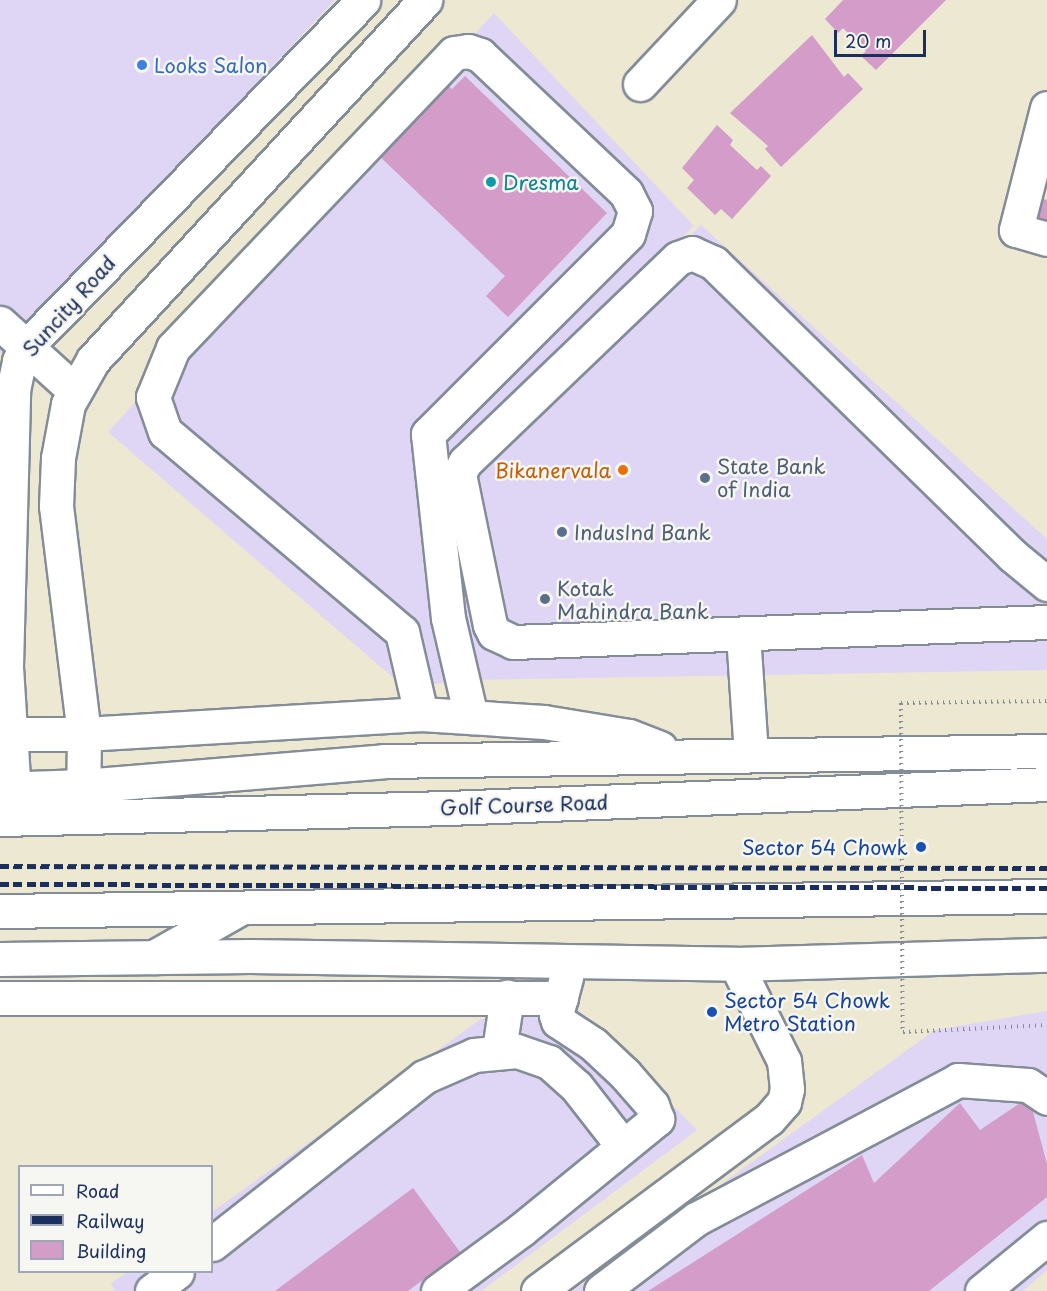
<!DOCTYPE html>
<style>
body{margin:0}
#map{position:relative;width:1047px;height:1291px;overflow:hidden;background:#ece8d1;font-family:"Playpen Sans",sans-serif}
div>[style]{position:absolute}
.built>*{inset:0;background:#dfd5f5}
.building>*{inset:0;background:#d49cc9}
.path>*{height:4px;margin-top:-2px;transform-origin:0;background:repeating-linear-gradient(90deg,#848c98 0 1.5px,transparent 0 6px)}
.roads{filter:drop-shadow(2px 0 #848c98) drop-shadow(-2px 0 #848c98) drop-shadow(0 2px #848c98) drop-shadow(0 -2px #848c98)}
.minor>*{height:33px;margin:-16.5px;padding:0 16.5px;transform-origin:16.5px;border-radius:16.5px;background:#fff}
.major>*{height:33px;margin:-16.5px;padding:0 16.5px;transform-origin:16.5px;border-radius:16.5px;background:#fff}
.rail>*{height:4.5px;margin-top:-2.25px;transform-origin:0;background:repeating-linear-gradient(90deg,#1b2f5e 0 9px,transparent 0 13.5px)}
.path-bridge>*{height:4px;margin-top:-2px;transform-origin:0;background:repeating-linear-gradient(90deg,#848c98 0 1.5px,transparent 0 6px)}
.dots>*{width:16px;height:16px;translate:-50% -50%;box-sizing:border-box;border:3px solid #f6f6f2;border-radius:50%}
span{translate:-50% -50%;white-space:nowrap;text-align:center;line-height:1.15;-webkit-text-stroke:5px #f6f6f2;paint-order:stroke}
.shop-label{font-size:20px;color:#366cbe}
.left{translate:0 -50%;text-align:left}
.culture-label{font-size:20px;color:#0d838f}
.street-label{font-size:20px;color:#1b2f5e}
.service-label{font-size:20px;color:#4e5e75}
.food-label{font-size:20px;color:#c56008}
.right{translate:-100% -50%;text-align:right}
.transit-label{font-size:20px;color:#164399}
.legend{position:absolute;left:18px;top:1165px;width:195px;height:108px;box-sizing:border-box;background:#f6f6f2;border:2px solid #9ea6b7;margin:0;padding:8px 10px;list-style:none;font-size:18px;color:#1b2f5e}
.legend li{display:flex;align-items:center;gap:12px;height:30px}
.legend b{width:30px;border:2px solid #9ea6b7}
.scale{position:absolute;left:834px;top:30px;width:92px;height:27px;box-sizing:border-box;border:3px solid #1b2f5e;border-top:0;padding-left:8px;font-size:18px;line-height:21px;white-space:nowrap;color:#1b2f5e;-webkit-text-stroke:4px #f6f6f2;paint-order:stroke}
</style>
<div id="map">
<div class="built">
<i style="clip-path:polygon(0 0,335px 0,1px 354px,0 353px)"></i>
<i style="clip-path:polygon(494px 13px,694px 226px,443px 465px,468px 681px,403px 686px,108px 432px)"></i>
<i style="clip-path:polygon(701px 225px,1047px 539px,1047px 670px,472px 680px,448px 468px)"></i>
<i style="clip-path:polygon(577px 1008px,697px 1130px,481px 1291px,115px 1291px,111px 1283px,128px 1272px,212px 1272px,212px 1212px,481px 1019px)"></i>
<i style="clip-path:polygon(1047px 1011px,1047px 1270px,1023px 1291px,573px 1291px,935px 1030px)"></i>
</div>
<div class="building">
<i style="clip-path:polygon(843px 0,946px 0,876px 70px,861px 56px,866px 51px,843px 28px,838px 33px,825px 19px)"></i>
<i style="clip-path:polygon(812px 35px,844px 77px,848px 73px,863px 89px,781px 167px,765px 149px,768px 146px,730px 113px)"></i>
<i style="clip-path:polygon(465px 76px,607px 213px,508px 317px,486px 296px,505px 276px,374px 151px,442px 80px,452px 89px)"></i>
<i style="clip-path:polygon(717px 125px,733px 140px,730px 145px,757px 170px,761px 166px,771px 176px,732px 219px,721px 209px,715px 215px,687px 188px,694px 180px,682px 168px)"></i>
<i style="clip-path:polygon(1041px 198px,1047px 200px,1047px 227px,1034px 223px)"></i>
<i style="clip-path:polygon(1029px 1097px,1047px 1164px,1047px 1197px,929px 1291px,648px 1291px,862px 1155px,874px 1183px,960px 1103px,980px 1130px)"></i>
<i style="clip-path:polygon(413px 1188px,460px 1252px,408px 1291px,275px 1291px)"></i>
</div>
<div class="path">
<i style="left:901px;top:703px;width:146px;rotate:-0.8deg"></i>
<i style="left:903px;top:1032px;width:144px;rotate:-2.8deg"></i>
</div>
<div class="roads">
<div class="minor">
<i style="left:640px;top:84px;width:115px;rotate:-46.8deg"></i>
<i style="left:1047px;top:108px;width:126px;rotate:104.3deg"></i>
<i style="left:1016px;top:230px;width:32px;rotate:16deg"></i>
<i style="left:0;top:323px;width:100px;rotate:42.2deg"></i>
<i style="left:1047px;top:584px;width:44px;rotate:-140.5deg"></i>
<i style="left:1013px;top:556px;width:419px;rotate:-135.6deg"></i>
<i style="left:714px;top:263px;width:24px;rotate:-156deg"></i>
<i style="left:692px;top:253px;width:15px;rotate:160deg"></i>
<i style="left:678px;top:258px;width:295px;rotate:136.2deg"></i>
<i style="left:465px;top:462px;width:13px;rotate:117deg"></i>
<i style="left:459px;top:474px;width:154px;rotate:78.4deg"></i>
<i style="left:490px;top:625px;width:9px;rotate:63deg"></i>
<i style="left:494px;top:633px;width:21px;rotate:25deg"></i>
<i style="left:513px;top:642px;width:534px;rotate:-2.14deg"></i>
<i style="left:743px;top:634px;width:120px;rotate:86.2deg"></i>
<i style="left:421px;top:714px;width:84px;rotate:-103deg"></i>
<i style="left:402px;top:632px;width:310px;rotate:-139.8deg"></i>
<i style="left:165px;top:432px;width:37px;rotate:-109deg"></i>
<i style="left:153px;top:397px;width:53px;rotate:-67.8deg"></i>
<i style="left:173px;top:348px;width:407px;rotate:-46.4deg"></i>
<i style="left:454px;top:53px;width:14px;rotate:-8deg"></i>
<i style="left:468px;top:51px;width:13px;rotate:18deg"></i>
<i style="left:480px;top:55px;width:201px;rotate:43.4deg"></i>
<i style="left:626px;top:193px;width:20px;rotate:63deg"></i>
<i style="left:635px;top:211px;width:24px;rotate:107deg"></i>
<i style="left:628px;top:234px;width:283px;rotate:135deg"></i>
<i style="left:428px;top:434px;width:185px;rotate:83.8deg"></i>
<i style="left:448px;top:618px;width:102px;rotate:76.9deg"></i>
<i style="left:0;top:734px;width:84px"></i>
<i style="left:84px;top:734px;width:338px;rotate:-3.4deg"></i>
<i style="left:421px;top:714px;width:123px;rotate:3.7deg"></i>
<i style="left:544px;top:722px;width:86px;rotate:9.4deg"></i>
<i style="left:629px;top:736px;width:33px;rotate:21deg"></i>
<i style="left:0;top:789px;width:83px;rotate:-2.1deg"></i>
<i style="left:83px;top:786px;width:302px;rotate:-4.7deg"></i>
<i style="left:384px;top:761px;width:663px;rotate:-0.86deg"></i>
<i style="left:83px;top:807px;width:73px;rotate:-89.2deg"></i>
<i style="left:84px;top:734px;width:230px;rotate:-97deg"></i>
<i style="left:56px;top:506px;width:48px;rotate:-87.6deg"></i>
<i style="left:58px;top:458px;width:55px;rotate:-79.5deg"></i>
<i style="left:68px;top:404px;width:51px;rotate:-60.4deg"></i>
<i style="left:93px;top:360px;width:490px;rotate:-47.3deg"></i>
<i style="left:15px;top:810px;width:144px;rotate:-93.6deg"></i>
<i style="left:6px;top:666px;width:276px;rotate:-88.5deg"></i>
<i style="left:13px;top:390px;width:30px;rotate:-78deg"></i>
<i style="left:19px;top:361px;width:14px;rotate:-65deg"></i>
<i style="left:25px;top:348px;width:485px;rotate:-45.8deg"></i>
<i style="left:0;top:959px;width:250px;rotate:-0.7deg"></i>
<i style="left:250px;top:956px;width:486px;rotate:0.9deg"></i>
<i style="left:736px;top:964px;width:311px;rotate:-1.7deg"></i>
<i style="left:0;top:998px;width:561px"></i>
<i style="left:499px;top:1050px;width:54px;rotate:-81.4deg"></i>
<i style="left:212px;top:1244px;width:270px;rotate:-38.2deg"></i>
<i style="left:424px;top:1077px;width:55px;rotate:-23.7deg"></i>
<i style="left:474px;top:1055px;width:43px;rotate:-5.3deg"></i>
<i style="left:517px;top:1051px;width:34px;rotate:19deg"></i>
<i style="left:549px;top:1062px;width:36px;rotate:42deg"></i>
<i style="left:576px;top:1086px;width:75px;rotate:52.1deg"></i>
<i style="left:152px;top:1291px;width:31px;rotate:-37deg"></i>
<i style="left:438px;top:1291px;width:103px;rotate:-36.3deg"></i>
<i style="left:521px;top:1230px;width:176px;rotate:-39.2deg"></i>
<i style="left:657px;top:1119px;width:15px;rotate:-110deg"></i>
<i style="left:652px;top:1105px;width:41px;rotate:-131.1deg"></i>
<i style="left:625px;top:1074px;width:44px;rotate:-136.8deg"></i>
<i style="left:593px;top:1044px;width:42px;rotate:-146.7deg"></i>
<i style="left:558px;top:1021px;width:6px;rotate:-108deg"></i>
<i style="left:556px;top:1015px;width:39px;rotate:-75deg"></i>
<i style="left:538px;top:1291px;width:288px;rotate:-36.7deg"></i>
<i style="left:769px;top:1119px;width:23px;rotate:-49deg"></i>
<i style="left:784px;top:1102px;width:13px;rotate:-77deg"></i>
<i style="left:787px;top:1089px;width:28px;rotate:-96deg"></i>
<i style="left:784px;top:1061px;width:108px;rotate:-116.3deg"></i>
<i style="left:601px;top:1291px;width:119px;rotate:-37.2deg"></i>
<i style="left:696px;top:1219px;width:297px;rotate:-27.9deg"></i>
<i style="left:958px;top:1080px;width:70px;rotate:4.1deg"></i>
<i style="left:1028px;top:1085px;width:23px;rotate:34deg"></i>
<i style="left:982px;top:1291px;width:84px;rotate:-39.2deg"></i>
</div>
<div class="major">
<i style="left:0;top:819px;width:448px;rotate:-1.4deg"></i>
<i style="left:448px;top:808px;width:599px;rotate:-2.29deg"></i>
<i style="left:0;top:911px;width:1047px;rotate:-0.82deg"></i>
<i style="left:154px;top:957px;width:98px;rotate:-29.5deg"></i>
</div>
</div>
<div class="rail">
<i style="left:0;top:866px;width:1047px;rotate:0.11deg"></i>
<i style="left:0;top:884px;width:1047px;rotate:0.22deg"></i>
</div>
<div class="path-bridge">
<i style="left:901px;top:703px;width:329px;rotate:89.7deg"></i>
</div>
<div class="dots">
<i style="left:142px;top:65px;background:#3f7fe0"></i>
<i style="left:491px;top:182px;background:#0f9aa8"></i>
<i style="left:623px;top:470px;background:#e8710a"></i>
<i style="left:705px;top:478px;background:#5c6f8a"></i>
<i style="left:562px;top:532px;background:#5c6f8a"></i>
<i style="left:545px;top:599px;background:#5c6f8a"></i>
<i style="left:921px;top:847px;background:#1a4fb4"></i>
<i style="left:712px;top:1012px;background:#1a4fb4"></i>
</div>
<div class="shop-label">
<span class="left" style="left:154px;top:65px">Looks Salon</span>
</div>
<div class="culture-label">
<span class="left" style="left:503px;top:182px">Dresma</span>
</div>
<div class="street-label">
<span style="left:69px;top:306px;rotate:-48deg">Suncity Road</span>
<span style="left:524px;top:805px;rotate:-2deg">Golf Course Road</span>
</div>
<div class="service-label">
<span class="left" style="left:717px;top:478px">State Bank<br>of India</span>
<span class="left" style="left:574px;top:532px">IndusInd Bank</span>
<span class="left" style="left:557px;top:600px">Kotak<br>Mahindra Bank</span>
</div>
<div class="food-label">
<span class="right" style="left:611px;top:470px">Bikanervala</span>
</div>
<div class="transit-label">
<span class="right" style="left:908px;top:847px">Sector 54 Chowk</span>
<span class="left" style="left:724px;top:1012px">Sector 54 Chowk<br>Metro Station</span>
</div>
<ul class="legend">
<li><b style="height:8px;background:#fff"></b>Road</li>
<li><b style="height:8px;background:#1b2f5e"></b>Railway</li>
<li><b style="height:16px;background:#d49cc9"></b>Building</li>
</ul>
<div class="scale">20 m</div>
</div>
